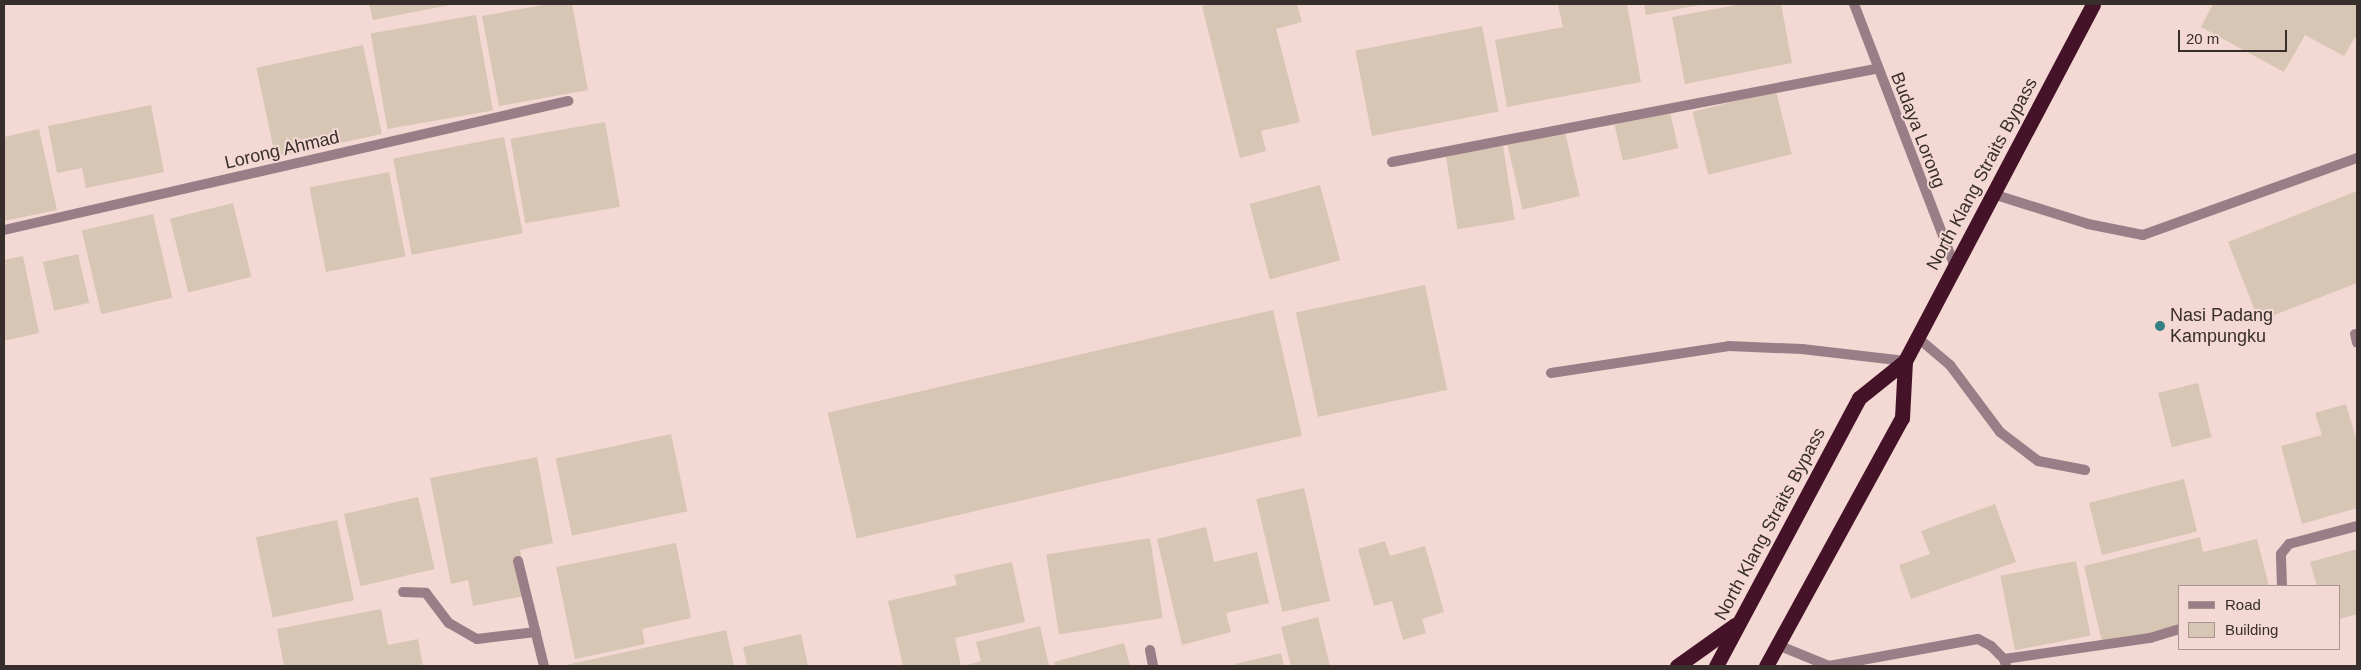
<!DOCTYPE html>
<style>
body{margin:0}
#map{position:relative;width:2361px;height:670px;overflow:hidden;background:#f3d8d3;font-family:Arial,sans-serif}
div>[style]{position:absolute}
.building>*{inset:0;background:#d8c6b5;transform-origin:0 0}
.lane>*{height:10px;margin:-5px;padding:0 5px;transform-origin:5px;border-radius:5px;background:#9a7e87}
.street>*{height:10px;margin:-5px;padding:0 5px;transform-origin:5px;border-radius:5px;background:#9a7e87}
.highway>*{height:15px;margin:-7.5px;padding:0 7.5px;transform-origin:7.5px;border-radius:7.5px;background:#451328}
.dots>*{width:14px;height:14px;translate:-50% -50%;box-sizing:border-box;border:2px solid #f3d8d3;border-radius:50%}
span{translate:-50% -50%;white-space:nowrap;text-align:center;line-height:1.15;-webkit-text-stroke:4px #f3d8d3;paint-order:stroke}
.street-label{font-size:18px;color:#382e2c}
.poi-label{font-size:18px;color:#382e2c}
.left{translate:0 -50%;text-align:left}
.frame{position:absolute;inset:0;border:5px solid #382e2c;pointer-events:none}
.legend{position:absolute;left:2178px;top:585px;width:162px;height:65px;box-sizing:border-box;background:#f3d8d3;border:1px solid #a89490;margin:0;padding:6px 9px;list-style:none;font-size:15px;color:#382e2c}
.legend li{display:flex;align-items:center;gap:10px;height:25px}
.legend b{width:25px;border:1px solid #a89490}
.scale{position:absolute;left:2178px;top:30px;width:109px;height:22px;box-sizing:border-box;border:2px solid #382e2c;border-top:0;padding-left:6px;font-size:15px;line-height:18px;white-space:nowrap;color:#382e2c;-webkit-text-stroke:4px #f3d8d3;paint-order:stroke}
</style>
<div id="map">
<div class="building">
<i style="clip-path:polygon(369px 4px,450px 4px,450px 5px,373px 20px)"></i>
<i style="clip-path:polygon(549px 4px,572px 4px,588px 90px,499px 106px,482px 16px)"></i>
<i style="clip-path:polygon(1212px 4px,1297px 4px,1302px 22px,1276px 29px,1300px 122px,1261px 131px,1266px 151px,1240px 158px,1202px 6px)"></i>
<i style="clip-path:polygon(1627px 4px,1641px 82px,1507px 107px,1495px 40px,1563px 27px,1558px 5px)"></i>
<i style="clip-path:polygon(1644px 4px,1700px 4px,1700px 5px,1646px 15px)"></i>
<i style="clip-path:polygon(1742px 4px,1781px 4px,1792px 63px,1685px 84px,1672px 17px)"></i>
<i style="clip-path:polygon(2213px 4px,2357px 4px,2357px 39px,2355px 37px,2344px 56px,2305px 35px,2284px 72px,2201px 27px)"></i>
<i style="left:476px;top:15px;width:97px;height:107px;rotate:80deg"></i>
<i style="left:1482px;top:26px;width:87px;height:129px;rotate:79deg"></i>
<i style="left:363px;top:45px;width:91px;height:109px;rotate:78deg"></i>
<i style="left:1776px;top:91px;width:65px;height:86px;rotate:76deg"></i>
<i style="clip-path:polygon(151px 105px,164px 172px,86px 188px,82px 168px,57px 173px,48px 126px)"></i>
<i style="left:1670px;top:112px;width:37px;height:57px;rotate:77deg"></i>
<i style="left:605px;top:122px;width:86px;height:96px;rotate:80deg"></i>
<i style="clip-path:polygon(39px 129px,57px 210px,4px 221px,4px 137px)"></i>
<i style="left:1565px;top:132px;width:66px;height:59px;rotate:77deg"></i>
<i style="left:504px;top:137px;width:98px;height:113px;rotate:79deg"></i>
<i style="left:1503px;top:146px;width:75px;height:58px;rotate:81deg"></i>
<i style="left:389px;top:172px;width:86px;height:81px;rotate:79deg"></i>
<i style="left:1320px;top:185px;width:78px;height:73px;rotate:75deg"></i>
<i style="clip-path:polygon(2357px 191px,2357px 283px,2259px 321px,2228px 242px)"></i>
<i style="left:233px;top:203px;width:76px;height:65px;rotate:76deg"></i>
<i style="left:153px;top:214px;width:86px;height:73px;rotate:77deg"></i>
<i style="left:78px;top:254px;width:50px;height:36px;rotate:77deg"></i>
<i style="clip-path:polygon(23px 256px,39px 333px,4px 341px,4px 260px)"></i>
<i style="left:1425px;top:285px;width:107px;height:132px;rotate:78deg"></i>
<i style="left:1273px;top:310px;width:129px;height:457px;rotate:77deg"></i>
<i style="left:2198px;top:383px;width:56px;height:41px;rotate:76deg"></i>
<i style="clip-path:polygon(2346px 404px,2357px 442px,2357px 508px,2302px 524px,2281px 446px,2322px 435px,2315px 413px)"></i>
<i style="left:671px;top:434px;width:79px;height:118px;rotate:78deg"></i>
<i style="clip-path:polygon(537px 457px,553px 543px,520px 550px,529px 595px,473px 606px,468px 580px,451px 584px,430px 478px)"></i>
<i style="left:2184px;top:479px;width:54px;height:98px;rotate:76deg"></i>
<i style="left:1304px;top:488px;width:116px;height:49px;rotate:77deg"></i>
<i style="left:418px;top:497px;width:74px;height:76px;rotate:77deg"></i>
<i style="clip-path:polygon(1995px 504px,2016px 562px,1911px 599px,1899px 565px,1930px 554px,1921px 531px)"></i>
<i style="left:337px;top:520px;width:82px;height:83px;rotate:78deg"></i>
<i style="clip-path:polygon(1206px 527px,1214px 562px,1257px 552px,1269px 603px,1226px 613px,1231px 632px,1182px 645px,1157px 539px)"></i>
<i style="clip-path:polygon(2200px 537px,2203px 552px,2257px 539px,2269px 586px,2180px 586px,2180px 627px,2103px 646px,2084px 566px)"></i>
<i style="left:1150px;top:538px;width:81px;height:105px;rotate:81deg"></i>
<i style="clip-path:polygon(1385px 541px,1390px 556px,1425px 546px,1444px 612px,1422px 619px,1426px 633px,1403px 640px,1392px 601px,1374px 606px,1358px 549px)"></i>
<i style="clip-path:polygon(676px 543px,691px 618px,642px 629px,645px 644px,575px 659px,556px 567px)"></i>
<i style="clip-path:polygon(2357px 549px,2357px 614px,2340px 619px,2340px 586px,2317px 586px,2310px 562px)"></i>
<i style="left:2076px;top:561px;width:76px;height:77px;rotate:79deg"></i>
<i style="clip-path:polygon(1012px 562px,1025px 622px,955px 638px,961px 666px,903px 666px,888px 601px,957px 585px,954px 575px)"></i>
<i style="clip-path:polygon(381px 609px,388px 645px,418px 639px,423px 666px,284px 666px,277px 629px)"></i>
<i style="clip-path:polygon(1318px 617px,1330px 666px,1291px 666px,1281px 627px)"></i>
<i style="clip-path:polygon(1040px 626px,1049px 666px,963px 666px,981px 661px,976px 642px)"></i>
<i style="clip-path:polygon(726px 630px,734px 666px,566px 666px,566px 665px)"></i>
<i style="clip-path:polygon(801px 634px,808px 666px,747px 666px,743px 647px)"></i>
<i style="clip-path:polygon(1124px 643px,1130px 666px,1055px 666px,1054px 662px)"></i>
<i style="clip-path:polygon(1281px 653px,1284px 666px,1236px 666px,1235px 664px)"></i>
</div>
<div class="lane">
<i style="left:1993px;top:194px;width:100px;rotate:17.5deg"></i>
<i style="left:2088px;top:224px;width:56px;rotate:11.3deg"></i>
<i style="left:2143px;top:235px;width:227px;rotate:-19.8deg"></i>
<i style="left:2355px;top:334px;width:9px;rotate:77deg"></i>
<i style="left:1918px;top:338px;width:42px;rotate:40.2deg"></i>
<i style="left:1950px;top:365px;width:84px;rotate:53.3deg"></i>
<i style="left:2000px;top:432px;width:48px;rotate:37.3deg"></i>
<i style="left:2038px;top:461px;width:48px;rotate:10.8deg"></i>
<i style="left:1551px;top:373px;width:180px;rotate:-8.6deg"></i>
<i style="left:1729px;top:346px;width:73px;rotate:2.4deg"></i>
<i style="left:1802px;top:349px;width:104px;rotate:6.6deg"></i>
<i style="left:2282px;top:586px;width:32px;rotate:-92deg"></i>
<i style="left:2281px;top:554px;width:13px;rotate:-51deg"></i>
<i style="left:2289px;top:544px;width:70px;rotate:-14.8deg"></i>
<i style="left:1778px;top:645px;width:55px;rotate:22.4deg"></i>
<i style="left:1150px;top:650px;width:16px;rotate:79deg"></i>
<i style="left:2004px;top:659px;width:148px;rotate:-8.2deg"></i>
<i style="left:2150px;top:638px;width:31px;rotate:-17deg"></i>
<i style="left:1829px;top:666px;width:151px;rotate:-10.3deg"></i>
<i style="left:1978px;top:639px;width:15px;rotate:28deg"></i>
<i style="left:1991px;top:646px;width:18px;rotate:45deg"></i>
<i style="left:2004px;top:659px;width:7px;rotate:74deg"></i>
</div>
<div class="street">
<i style="left:1854px;top:4px;width:282px;rotate:69deg"></i>
<i style="left:1392px;top:162px;width:494px;rotate:-10.9deg"></i>
<i style="left:4px;top:230px;width:579px;rotate:-12.88deg"></i>
<i style="left:518px;top:561px;width:108px;rotate:76.1deg"></i>
<i style="left:403px;top:592px;width:23px;rotate:2deg"></i>
<i style="left:426px;top:593px;width:38px;rotate:53deg"></i>
<i style="left:449px;top:623px;width:32px;rotate:30deg"></i>
<i style="left:477px;top:639px;width:59px;rotate:-6.8deg"></i>
</div>
<div class="highway">
<i style="left:1677px;top:666px;width:71px;rotate:-35.3deg"></i>
<i style="left:1716px;top:666px;width:304px;rotate:-61.9deg"></i>
<i style="left:1859px;top:398px;width:59px;rotate:-38.8deg"></i>
<i style="left:1905px;top:361px;width:403px;rotate:-62.2deg"></i>
<i style="left:1766px;top:666px;width:283px;rotate:-61.3deg"></i>
<i style="left:1902px;top:418px;width:57px;rotate:-87deg"></i>
</div>
<div class="dots">
<i style="left:2160px;top:326px;background:#367f82"></i>
</div>
<div class="street-label">
<span style="left:1918px;top:130px;rotate:69deg">Budaya Lorong</span>
<span style="left:282px;top:150px;rotate:-13deg">Lorong Ahmad</span>
<span style="left:1982px;top:174px;rotate:-62deg">North Klang Straits Bypass</span>
<span style="left:1770px;top:524px;rotate:-62deg">North Klang Straits Bypass</span>
</div>
<div class="poi-label">
<span class="left" style="left:2170px;top:326px">Nasi Padang<br>Kampungku</span>
</div>
<div class="frame"></div>
<ul class="legend">
<li><b style="height:6px;background:#9a7e87"></b>Road</li>
<li><b style="height:14px;background:#d8c6b5"></b>Building</li>
</ul>
<div class="scale">20 m</div>
</div>
